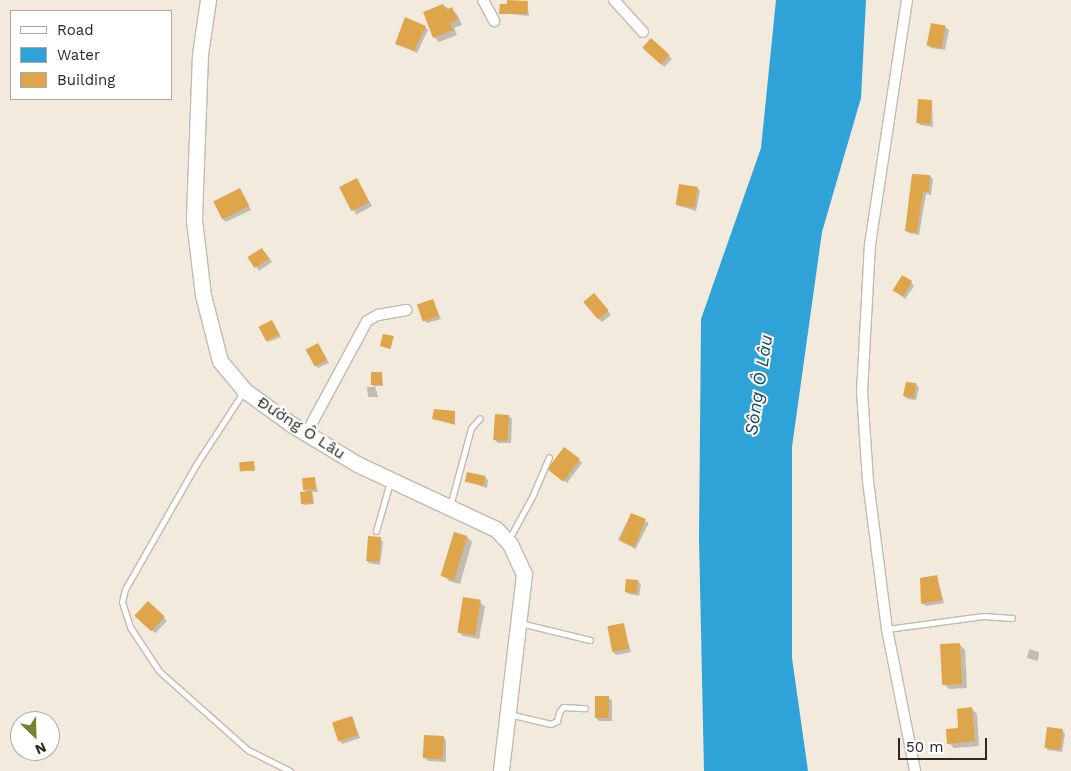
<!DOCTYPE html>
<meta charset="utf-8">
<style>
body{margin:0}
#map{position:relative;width:1071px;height:771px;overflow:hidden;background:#f3eade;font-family:"Work Sans",sans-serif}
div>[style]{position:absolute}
.water>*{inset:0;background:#2fa3d8}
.shadow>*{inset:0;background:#0003;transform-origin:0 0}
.building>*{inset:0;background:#dfa54a;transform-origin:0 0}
.roads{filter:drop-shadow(1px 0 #c2baaf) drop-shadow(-1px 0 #c2baaf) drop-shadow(0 1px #c2baaf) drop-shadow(0 -1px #c2baaf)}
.lane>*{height:5px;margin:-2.5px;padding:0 2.5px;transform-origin:2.5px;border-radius:2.5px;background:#fff}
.street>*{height:10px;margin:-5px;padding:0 5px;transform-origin:5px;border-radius:5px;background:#fff}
.secondary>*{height:15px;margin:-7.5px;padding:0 7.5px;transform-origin:7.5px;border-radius:7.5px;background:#fff}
span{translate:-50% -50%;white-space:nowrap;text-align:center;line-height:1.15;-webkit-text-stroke:4px #fff;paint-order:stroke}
.street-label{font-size:16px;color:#2c2924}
.water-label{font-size:18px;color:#19475e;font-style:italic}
.legend{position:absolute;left:10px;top:10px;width:162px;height:90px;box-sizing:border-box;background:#fff;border:1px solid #aba9a7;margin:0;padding:6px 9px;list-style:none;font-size:15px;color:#2c2924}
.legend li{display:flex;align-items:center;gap:10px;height:25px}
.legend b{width:25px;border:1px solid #aba9a7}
.north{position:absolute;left:10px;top:711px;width:50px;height:50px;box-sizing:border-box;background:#fff;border:1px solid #aba9a7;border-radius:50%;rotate:156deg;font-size:14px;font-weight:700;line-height:20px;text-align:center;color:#2c2924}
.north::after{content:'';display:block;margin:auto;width:18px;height:22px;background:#758331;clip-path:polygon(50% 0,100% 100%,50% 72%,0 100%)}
.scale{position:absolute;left:898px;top:738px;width:89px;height:22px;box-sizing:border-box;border:2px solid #2c2924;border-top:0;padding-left:6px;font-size:15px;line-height:18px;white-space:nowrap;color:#2c2924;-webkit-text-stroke:4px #fff;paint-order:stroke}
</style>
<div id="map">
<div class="water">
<i style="clip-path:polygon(776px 0,866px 0,861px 98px,822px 232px,792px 447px,792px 658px,808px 771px,704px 771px,699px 539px,701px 319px,761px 148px)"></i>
</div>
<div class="shadow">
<i style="clip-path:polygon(527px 3px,529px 16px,501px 13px)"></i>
<i style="clip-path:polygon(443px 5px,457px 14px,462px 25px,454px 28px,457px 35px,439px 42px,434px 37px)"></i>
<i style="clip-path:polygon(425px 27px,428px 30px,417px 53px,396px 43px)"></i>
<i style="clip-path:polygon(945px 27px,949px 30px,945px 50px,931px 48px,928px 45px)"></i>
<i style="left:651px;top:40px;width:28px;height:11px;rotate:42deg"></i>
<i style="clip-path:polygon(932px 101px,933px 127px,920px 125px,918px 122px)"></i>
<i style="clip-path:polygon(930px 176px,933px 179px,931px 195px,926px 194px,919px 235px,909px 233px,906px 230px)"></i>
<i style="left:357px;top:179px;width:31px;height:18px;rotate:61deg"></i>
<i style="clip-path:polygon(697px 188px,700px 191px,696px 211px,676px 205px)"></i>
<i style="clip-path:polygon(242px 193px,251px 210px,226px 222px,223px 219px)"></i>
<i style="clip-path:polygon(265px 252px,272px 262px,259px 271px,250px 257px)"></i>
<i style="clip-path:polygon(911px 282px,914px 286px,905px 299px,894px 290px)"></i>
<i style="clip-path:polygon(597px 298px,611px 315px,602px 322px,599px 319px)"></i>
<i style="clip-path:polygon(433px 300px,441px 319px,427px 323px,424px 320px)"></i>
<i style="clip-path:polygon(272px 321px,281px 337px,268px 342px,265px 339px)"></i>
<i style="clip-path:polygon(393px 337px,391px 349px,381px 346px)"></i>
<i style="clip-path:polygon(318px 344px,329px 363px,318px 368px,315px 365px)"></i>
<i style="clip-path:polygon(382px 373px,383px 386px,375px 386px,378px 397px,368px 397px,367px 387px,375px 387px,372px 385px)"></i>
<i style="clip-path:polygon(916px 384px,919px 388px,916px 400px,908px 399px,904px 396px)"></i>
<i style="clip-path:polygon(455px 413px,455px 425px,434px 419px)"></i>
<i style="clip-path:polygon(509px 416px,512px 419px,511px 443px,498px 443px,495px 440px)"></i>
<i style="clip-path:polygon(579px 460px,582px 463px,567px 483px,553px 473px)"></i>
<i style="clip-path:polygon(253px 462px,255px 471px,241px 471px)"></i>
<i style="clip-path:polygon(485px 477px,488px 480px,487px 488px,466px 481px)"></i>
<i style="clip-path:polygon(314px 478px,318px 492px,312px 492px,314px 504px,303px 505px,307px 493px,304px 490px)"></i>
<i style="left:631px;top:514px;width:20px;height:29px;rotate:27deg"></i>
<i style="clip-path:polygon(467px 537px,472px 542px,460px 584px,449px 581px,444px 576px)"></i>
<i style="clip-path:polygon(380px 539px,383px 542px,380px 565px,369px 563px,366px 560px)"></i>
<i style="clip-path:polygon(937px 576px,944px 603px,926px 606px,922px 603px)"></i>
<i style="clip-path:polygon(638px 581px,641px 584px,639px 596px,629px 594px,625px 591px)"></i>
<i style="clip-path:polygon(480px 602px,485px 607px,479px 639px,463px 636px,458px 631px)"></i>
<i style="left:148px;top:603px;width:26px;height:17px;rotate:43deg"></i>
<i style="clip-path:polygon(623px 624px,631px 652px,616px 655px,613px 652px)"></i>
<i style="clip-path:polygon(960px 645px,965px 650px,967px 688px,949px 689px,944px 684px)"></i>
<i style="clip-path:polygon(1029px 649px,1039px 652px,1038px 661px,1027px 658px)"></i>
<i style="clip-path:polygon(609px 698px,612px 701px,612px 721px,599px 721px,596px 718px)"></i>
<i style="clip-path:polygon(972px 709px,977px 714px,979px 746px,954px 748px,949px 743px)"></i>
<i style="clip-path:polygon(352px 717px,360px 738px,342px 744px,339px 740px)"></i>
<i style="clip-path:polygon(1062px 730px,1065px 734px,1062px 752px,1048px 750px,1045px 747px)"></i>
<i style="clip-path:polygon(443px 737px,446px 740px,446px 762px,428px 761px,425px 758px)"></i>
</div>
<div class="building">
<i style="clip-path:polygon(507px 0,528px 1px,527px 14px,499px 14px,500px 4px,507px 4px)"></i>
<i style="clip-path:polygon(443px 4px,446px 10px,452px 7px,458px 20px,450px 23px,453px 30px,433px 38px,423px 12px)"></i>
<i style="clip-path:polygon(405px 17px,426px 26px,414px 51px,395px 44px)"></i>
<i style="left:931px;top:23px;width:15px;height:23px;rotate:11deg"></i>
<i style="left:651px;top:38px;width:25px;height:13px;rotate:42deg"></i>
<i style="left:918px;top:99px;width:14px;height:24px;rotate:4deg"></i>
<i style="clip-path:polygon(912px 174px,930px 175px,929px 192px,923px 192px,917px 233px,905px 231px)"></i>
<i style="left:357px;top:178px;width:27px;height:20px;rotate:63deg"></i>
<i style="left:679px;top:184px;width:19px;height:21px;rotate:9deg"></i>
<i style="left:240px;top:188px;width:20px;height:30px;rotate:63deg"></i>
<i style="left:262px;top:248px;width:13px;height:17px;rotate:58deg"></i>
<i style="left:902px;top:275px;width:12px;height:18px;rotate:31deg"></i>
<i style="left:594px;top:293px;width:23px;height:14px;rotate:50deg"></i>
<i style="left:433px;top:299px;width:18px;height:17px;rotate:71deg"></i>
<i style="left:272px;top:320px;width:16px;height:15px;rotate:63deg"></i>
<i style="clip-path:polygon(383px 334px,394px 336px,390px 349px,380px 346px)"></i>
<i style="left:318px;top:343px;width:19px;height:14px;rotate:62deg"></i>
<i style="left:371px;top:372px;width:11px;height:13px"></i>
<i style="clip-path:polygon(906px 382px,916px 383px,914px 398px,903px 396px)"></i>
<i style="clip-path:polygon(434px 409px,455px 411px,454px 424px,432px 419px)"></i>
<i style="left:495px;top:414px;width:14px;height:26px;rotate:4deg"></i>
<i style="left:564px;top:447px;width:20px;height:28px;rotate:37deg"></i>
<i style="left:254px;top:461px;width:9px;height:15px;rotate:84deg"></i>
<i style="left:467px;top:472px;width:19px;height:10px;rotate:12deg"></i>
<i style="left:315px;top:477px;width:12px;height:13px;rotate:85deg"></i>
<i style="left:312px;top:491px;width:12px;height:12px;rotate:85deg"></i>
<i style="left:631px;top:513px;width:16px;height:30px;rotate:22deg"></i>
<i style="left:454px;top:532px;width:14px;height:46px;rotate:17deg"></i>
<i style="left:368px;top:536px;width:13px;height:25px;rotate:4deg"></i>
<i style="clip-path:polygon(937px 575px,942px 600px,921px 604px,920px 578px)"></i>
<i style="left:626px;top:579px;width:12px;height:13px;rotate:5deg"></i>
<i style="left:463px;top:597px;width:18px;height:36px;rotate:9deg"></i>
<i style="left:148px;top:601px;width:23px;height:20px;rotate:43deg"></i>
<i style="left:624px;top:623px;width:26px;height:17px;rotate:79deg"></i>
<i style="left:960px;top:643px;width:41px;height:20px;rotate:87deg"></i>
<i style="left:595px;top:696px;width:14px;height:22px"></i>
<i style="clip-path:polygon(972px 707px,975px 741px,947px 744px,946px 729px,958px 728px,957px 709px)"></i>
<i style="left:352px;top:716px;width:20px;height:21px;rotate:72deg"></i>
<i style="left:1047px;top:727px;width:16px;height:21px;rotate:7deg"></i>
<i style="left:424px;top:735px;width:20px;height:23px;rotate:3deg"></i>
</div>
<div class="roads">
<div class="lane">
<i style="left:244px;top:391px;width:86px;rotate:123.1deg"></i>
<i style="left:197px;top:463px;width:145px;rotate:119.7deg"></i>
<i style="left:125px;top:589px;width:13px;rotate:103deg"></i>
<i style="left:122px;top:602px;width:26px;rotate:72deg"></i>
<i style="left:130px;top:627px;width:53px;rotate:56.6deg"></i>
<i style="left:159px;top:671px;width:119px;rotate:41.6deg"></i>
<i style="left:248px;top:750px;width:47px;rotate:26.6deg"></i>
<i style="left:450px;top:506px;width:81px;rotate:-74.9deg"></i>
<i style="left:471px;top:428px;width:13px;rotate:-48deg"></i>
<i style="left:376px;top:531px;width:51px;rotate:-74.1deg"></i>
<i style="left:509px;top:539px;width:48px;rotate:-61.3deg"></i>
<i style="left:532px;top:497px;width:43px;rotate:-67deg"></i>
<i style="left:520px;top:623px;width:72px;rotate:13.7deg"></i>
<i style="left:887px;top:629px;width:97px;rotate:-7.7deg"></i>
<i style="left:983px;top:616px;width:29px;rotate:4deg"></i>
<i style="left:509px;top:714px;width:43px;rotate:13.4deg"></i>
<i style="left:551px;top:724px;width:7px;rotate:-27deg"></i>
<i style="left:557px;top:721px;width:9px;rotate:-77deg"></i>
<i style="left:559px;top:712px;width:6px;rotate:-51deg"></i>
<i style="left:563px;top:707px;width:22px;rotate:3deg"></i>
</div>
<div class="street">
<i style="left:483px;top:0;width:24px;rotate:62deg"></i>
<i style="left:614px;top:0;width:43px;rotate:47.8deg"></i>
<i style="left:907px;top:0;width:247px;rotate:98.6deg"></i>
<i style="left:870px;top:244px;width:147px;rotate:93.1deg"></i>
<i style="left:862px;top:391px;width:90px;rotate:86.2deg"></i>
<i style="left:868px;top:481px;width:149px;rotate:82.7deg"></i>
<i style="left:887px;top:629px;width:145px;rotate:78.8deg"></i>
<i style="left:306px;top:434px;width:128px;rotate:-61.6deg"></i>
<i style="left:367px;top:321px;width:13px;rotate:-29deg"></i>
<i style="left:378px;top:315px;width:29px;rotate:-10deg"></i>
</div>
<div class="secondary">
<i style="left:208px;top:0;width:55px;rotate:98.4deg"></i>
<i style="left:200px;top:54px;width:166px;rotate:92.1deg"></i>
<i style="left:194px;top:220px;width:76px;rotate:83.2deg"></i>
<i style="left:203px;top:295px;width:68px;rotate:75.6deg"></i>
<i style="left:220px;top:361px;width:38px;rotate:50deg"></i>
<i style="left:244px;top:390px;width:58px;rotate:35.9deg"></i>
<i style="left:291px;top:424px;width:77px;rotate:31.2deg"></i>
<i style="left:357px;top:464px;width:153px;rotate:25.1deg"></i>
<i style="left:496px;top:529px;width:21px;rotate:47deg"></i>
<i style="left:510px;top:544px;width:33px;rotate:65deg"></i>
<i style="left:524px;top:574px;width:198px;rotate:96.7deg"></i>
</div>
</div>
<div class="street-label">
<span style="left:301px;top:428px;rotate:33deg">Đường Ô Lâu</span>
</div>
<div class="water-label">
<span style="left:759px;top:385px;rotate:-81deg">Sông Ô Lâu</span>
</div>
<ul class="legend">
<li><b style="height:6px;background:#fff"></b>Road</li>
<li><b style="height:14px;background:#2fa3d8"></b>Water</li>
<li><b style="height:14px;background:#dfa54a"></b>Building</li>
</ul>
<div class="north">N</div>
<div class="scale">50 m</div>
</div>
